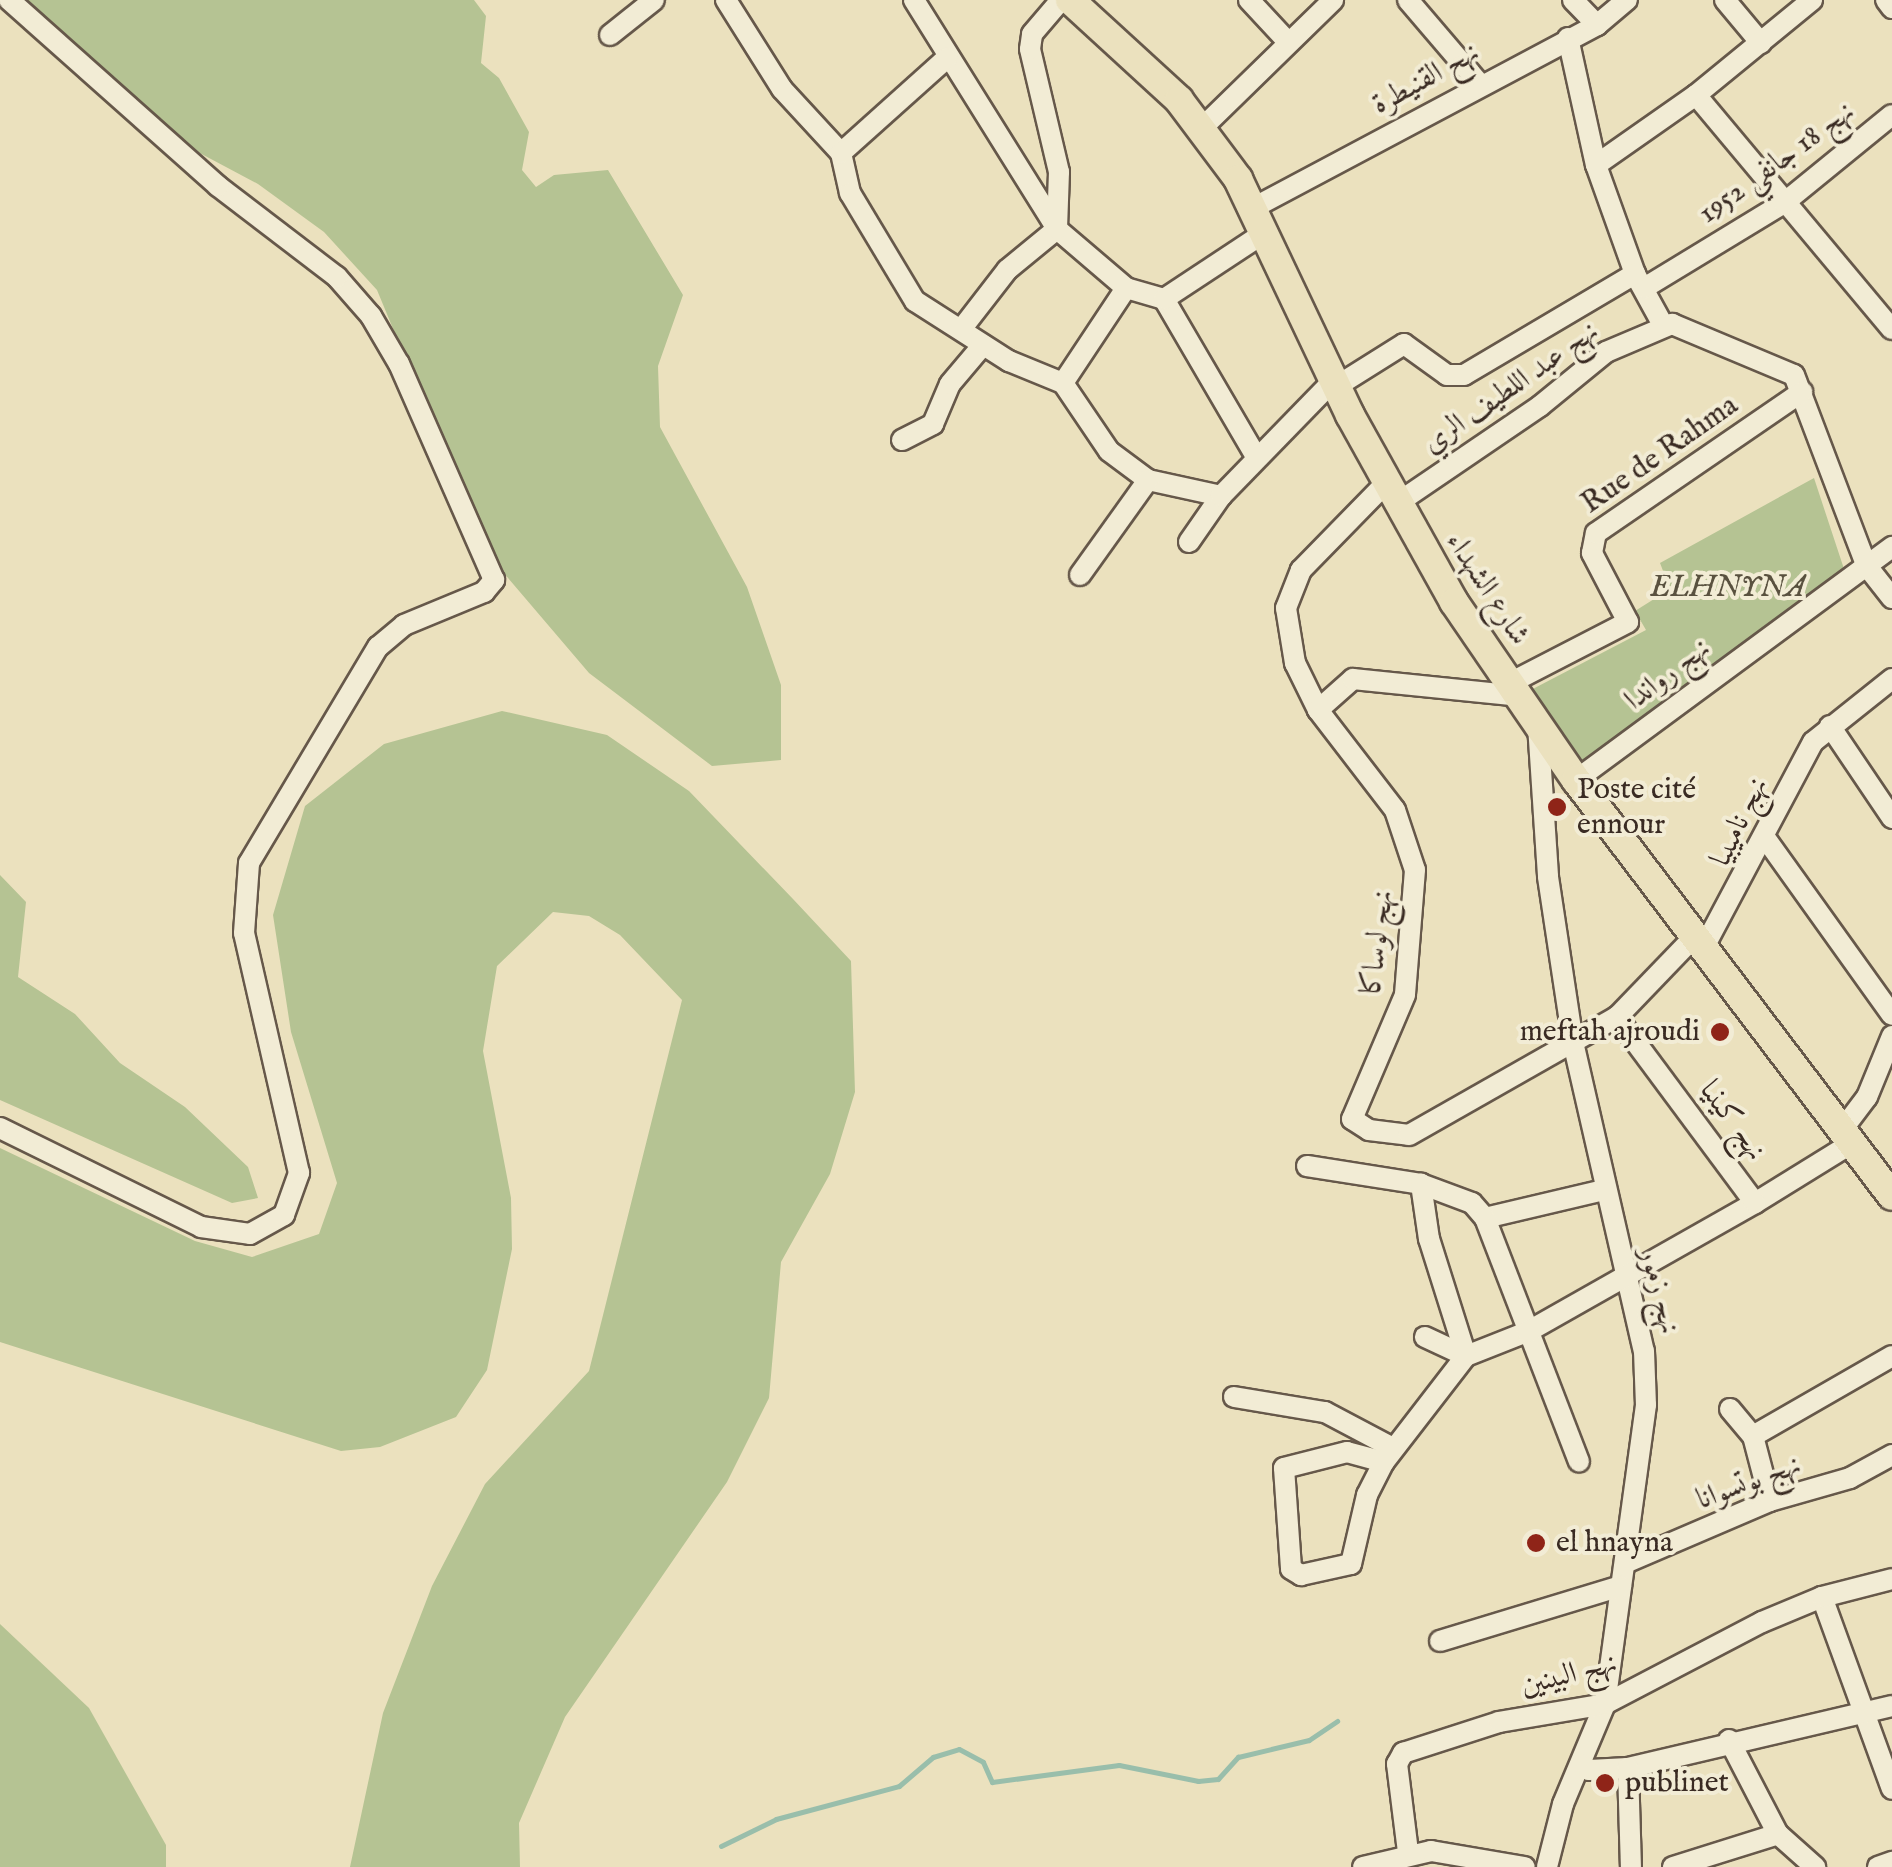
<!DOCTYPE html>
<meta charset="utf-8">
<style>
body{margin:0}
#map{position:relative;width:1892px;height:1867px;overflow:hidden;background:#ebe1be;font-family:"IM FELL English",Amiri,serif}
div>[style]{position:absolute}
.green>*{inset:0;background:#b5c393}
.stream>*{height:5px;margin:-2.5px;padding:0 2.5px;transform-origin:2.5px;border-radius:2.5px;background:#99beab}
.roads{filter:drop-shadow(2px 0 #66584a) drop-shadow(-2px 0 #66584a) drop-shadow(0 2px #66584a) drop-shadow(0 -2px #66584a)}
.minor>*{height:20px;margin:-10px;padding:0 10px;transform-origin:10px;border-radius:10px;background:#f2ecd5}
.major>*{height:28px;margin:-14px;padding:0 14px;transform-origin:14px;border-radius:14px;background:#ebe1be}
.dots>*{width:28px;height:28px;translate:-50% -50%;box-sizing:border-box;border:5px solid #f2ecd5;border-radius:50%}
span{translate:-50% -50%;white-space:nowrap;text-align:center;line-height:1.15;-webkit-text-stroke:8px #f2ecd5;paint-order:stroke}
.street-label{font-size:30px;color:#3a2b23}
.park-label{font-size:30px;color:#59513f;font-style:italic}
.poi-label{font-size:30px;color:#3a2b23}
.left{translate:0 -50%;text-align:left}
.right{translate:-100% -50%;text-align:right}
</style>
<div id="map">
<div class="green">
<i style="clip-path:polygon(16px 0,474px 0,486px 16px,481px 63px,499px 78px,529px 132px,522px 170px,536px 187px,554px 175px,608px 170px,683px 295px,658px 366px,660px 427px,747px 587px,781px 685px,781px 760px,712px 766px,589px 673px,485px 551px,377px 290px,324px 232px,258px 184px,179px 142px)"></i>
<i style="clip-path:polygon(1814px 478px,1845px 572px,1579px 763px,1527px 692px,1646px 630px,1635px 611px,1670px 589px,1660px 563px)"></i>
<i style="clip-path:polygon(502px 711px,607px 735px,689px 791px,793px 899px,851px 961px,855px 1092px,830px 1174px,781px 1262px,769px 1398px,727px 1482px,565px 1717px,519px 1823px,520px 1867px,350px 1867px,383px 1713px,432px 1586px,485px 1484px,589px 1371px,682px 1000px,620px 935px,589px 916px,553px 912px,497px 966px,483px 1051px,511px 1198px,512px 1249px,487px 1370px,456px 1417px,380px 1447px,341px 1451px,0 1342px,0 1148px,195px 1241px,252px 1257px,319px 1234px,337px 1183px,291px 1032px,273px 915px,305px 806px,384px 744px)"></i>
<i style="clip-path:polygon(0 875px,26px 902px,18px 977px,75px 1014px,120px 1063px,185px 1107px,248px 1167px,258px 1198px,232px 1203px,0 1100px)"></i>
<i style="clip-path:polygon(0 1624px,89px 1708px,166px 1845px,166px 1867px,0 1867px)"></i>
</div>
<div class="stream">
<i style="left:721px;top:1846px;width:61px;rotate:-26.1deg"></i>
<i style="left:776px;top:1819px;width:127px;rotate:-15deg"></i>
<i style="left:899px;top:1786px;width:45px;rotate:-40.5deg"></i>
<i style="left:933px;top:1757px;width:27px;rotate:-17deg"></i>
<i style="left:959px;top:1749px;width:27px;rotate:28deg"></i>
<i style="left:983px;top:1762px;width:22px;rotate:66deg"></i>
<i style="left:992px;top:1782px;width:128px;rotate:-7.6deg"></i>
<i style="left:1119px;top:1765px;width:81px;rotate:11.4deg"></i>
<i style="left:1198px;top:1781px;width:20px;rotate:-6deg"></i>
<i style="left:1218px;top:1779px;width:30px;rotate:-48deg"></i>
<i style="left:1238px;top:1757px;width:73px;rotate:-13.5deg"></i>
<i style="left:1309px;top:1740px;width:34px;rotate:-34deg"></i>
</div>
<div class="roads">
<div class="minor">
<i style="left:726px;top:0;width:105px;rotate:57.8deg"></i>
<i style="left:782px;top:89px;width:87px;rotate:47.3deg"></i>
<i style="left:841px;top:153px;width:41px;rotate:77.3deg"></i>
<i style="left:850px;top:193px;width:126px;rotate:59deg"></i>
<i style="left:915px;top:301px;width:112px;rotate:32.6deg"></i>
<i style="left:1009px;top:361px;width:58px;rotate:22.2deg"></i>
<i style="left:1063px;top:383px;width:82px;rotate:55.9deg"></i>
<i style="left:1109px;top:451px;width:49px;rotate:36.6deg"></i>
<i style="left:1148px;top:480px;width:75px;rotate:12.4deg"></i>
<i style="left:914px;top:0;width:270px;rotate:58deg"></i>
<i style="left:1057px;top:229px;width:91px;rotate:40.5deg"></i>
<i style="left:1126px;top:288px;width:40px;rotate:16deg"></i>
<i style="left:1164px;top:299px;width:184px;rotate:59.7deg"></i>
<i style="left:1249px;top:0;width:57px;rotate:47.1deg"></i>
<i style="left:1408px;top:0;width:109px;rotate:49.5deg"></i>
<i style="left:1573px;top:0;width:35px;rotate:46deg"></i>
<i style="left:1725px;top:0;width:56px;rotate:50.1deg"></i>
<i style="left:1886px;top:0;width:10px;rotate:53deg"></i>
<i style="left:610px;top:35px;width:56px;rotate:-38.5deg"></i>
<i style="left:1568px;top:38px;width:130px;rotate:77.6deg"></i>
<i style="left:1596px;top:165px;width:116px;rotate:70.3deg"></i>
<i style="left:1635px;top:274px;width:58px;rotate:61.2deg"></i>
<i style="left:1696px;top:95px;width:305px;rotate:50.1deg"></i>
<i style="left:1200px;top:130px;width:186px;rotate:-44.3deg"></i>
<i style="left:841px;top:153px;width:142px;rotate:-41.9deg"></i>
<i style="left:1596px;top:165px;width:122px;rotate:-35deg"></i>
<i style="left:1696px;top:95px;width:150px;rotate:-39.3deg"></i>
<i style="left:1253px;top:208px;width:390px;rotate:-28deg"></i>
<i style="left:1597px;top:25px;width:39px;rotate:-40deg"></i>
<i style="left:1644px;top:288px;width:164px;rotate:-31.3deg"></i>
<i style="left:1784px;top:203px;width:139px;rotate:-39.2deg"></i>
<i style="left:1164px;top:299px;width:120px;rotate:-33.4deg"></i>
<i style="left:963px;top:327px;width:72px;rotate:-52.3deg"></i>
<i style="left:1007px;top:270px;width:65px;rotate:-39.4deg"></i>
<i style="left:1057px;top:229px;width:57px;rotate:-88deg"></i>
<i style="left:1059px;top:172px;width:126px;rotate:-103.3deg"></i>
<i style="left:1030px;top:49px;width:15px;rotate:-82deg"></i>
<i style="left:1032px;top:34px;width:45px;rotate:-49.5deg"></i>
<i style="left:1063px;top:383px;width:114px;rotate:-56.4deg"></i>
<i style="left:1337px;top:386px;width:79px;rotate:-32.1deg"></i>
<i style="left:1404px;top:344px;width:53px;rotate:35.8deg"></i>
<i style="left:1447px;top:375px;width:17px"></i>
<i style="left:1464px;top:375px;width:199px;rotate:-30.6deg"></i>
<i style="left:902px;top:440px;width:35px;rotate:-27deg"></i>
<i style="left:933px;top:424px;width:43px;rotate:-67deg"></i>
<i style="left:950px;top:384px;width:51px;rotate:-49.8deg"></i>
<i style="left:1386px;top:483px;width:122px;rotate:134.3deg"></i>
<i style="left:1301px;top:570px;width:41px;rotate:111.5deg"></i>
<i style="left:1286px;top:608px;width:56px;rotate:80.7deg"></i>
<i style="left:1295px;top:663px;width:52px;rotate:63.9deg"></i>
<i style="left:1318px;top:710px;width:126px;rotate:52.4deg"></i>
<i style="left:1395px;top:810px;width:63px;rotate:71.6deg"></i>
<i style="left:1415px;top:870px;width:125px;rotate:94.6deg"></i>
<i style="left:1405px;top:995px;width:135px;rotate:113.1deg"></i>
<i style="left:1352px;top:1119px;width:20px;rotate:33deg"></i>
<i style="left:1369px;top:1130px;width:40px;rotate:7.1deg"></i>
<i style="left:1409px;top:1135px;width:239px;rotate:-29.6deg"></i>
<i style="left:1617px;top:1017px;width:112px;rotate:-46.1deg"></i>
<i style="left:1396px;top:504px;width:174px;rotate:-34.2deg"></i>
<i style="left:1540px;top:406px;width:85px;rotate:-39.3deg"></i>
<i style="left:1606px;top:352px;width:72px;rotate:-23deg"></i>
<i style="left:1672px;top:324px;width:132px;rotate:22.7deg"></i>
<i style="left:1794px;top:375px;width:203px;rotate:69.2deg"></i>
<i style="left:1866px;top:565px;width:42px;rotate:51.8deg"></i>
<i style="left:1189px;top:542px;width:56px;rotate:-55.2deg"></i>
<i style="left:1221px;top:496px;width:162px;rotate:-45.8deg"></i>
<i style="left:1080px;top:575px;width:117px;rotate:-54.4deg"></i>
<i style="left:1510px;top:683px;width:133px;rotate:-27.3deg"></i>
<i style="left:1628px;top:622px;width:78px;rotate:-117.6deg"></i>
<i style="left:1592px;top:553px;width:20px;rotate:-79deg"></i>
<i style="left:1596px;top:533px;width:250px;rotate:-34.4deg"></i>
<i style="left:1318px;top:710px;width:47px;rotate:-41.5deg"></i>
<i style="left:1353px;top:679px;width:169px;rotate:5.8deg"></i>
<i style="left:1538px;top:725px;width:152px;rotate:86.2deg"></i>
<i style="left:1548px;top:877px;width:167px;rotate:81.4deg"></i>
<i style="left:1573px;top:1042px;width:317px;rotate:77.1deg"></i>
<i style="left:1644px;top:1351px;width:54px;rotate:87.9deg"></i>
<i style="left:1646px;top:1405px;width:302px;rotate:97.8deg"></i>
<i style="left:1605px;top:1704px;width:108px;rotate:112.8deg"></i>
<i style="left:1563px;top:1804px;width:65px;rotate:104.3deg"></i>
<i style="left:1830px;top:726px;width:111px;rotate:56deg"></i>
<i style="left:1576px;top:780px;width:393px;rotate:-36.4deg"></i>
<i style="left:1766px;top:839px;width:216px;rotate:54.4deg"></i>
<i style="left:1704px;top:947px;width:232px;rotate:-62deg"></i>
<i style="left:1813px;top:742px;width:101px;rotate:-38.6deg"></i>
<i style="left:0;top:1128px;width:224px;rotate:26.2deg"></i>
<i style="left:201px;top:1227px;width:49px;rotate:8.1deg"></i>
<i style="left:250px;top:1234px;width:39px;rotate:-29deg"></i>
<i style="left:284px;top:1215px;width:45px;rotate:-70.3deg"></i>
<i style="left:299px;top:1173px;width:246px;rotate:-102.9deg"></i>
<i style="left:244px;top:933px;width:70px;rotate:-85.9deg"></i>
<i style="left:249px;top:863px;width:252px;rotate:-59.2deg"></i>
<i style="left:378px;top:647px;width:34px;rotate:-40deg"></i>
<i style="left:404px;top:625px;width:87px;rotate:-22.4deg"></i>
<i style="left:484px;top:592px;width:16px;rotate:-50deg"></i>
<i style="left:494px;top:580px;width:236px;rotate:-113.7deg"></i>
<i style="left:399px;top:364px;width:56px;rotate:-120.3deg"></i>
<i style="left:371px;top:316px;width:52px;rotate:-131.1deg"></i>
<i style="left:337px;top:277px;width:150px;rotate:-142.6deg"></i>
<i style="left:218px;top:186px;width:280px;rotate:-138.3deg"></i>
<i style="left:1842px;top:1130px;width:41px;rotate:-52.9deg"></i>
<i style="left:1867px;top:1097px;width:66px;rotate:-67.7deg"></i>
<i style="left:1307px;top:1166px;width:115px;rotate:9deg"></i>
<i style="left:1421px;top:1184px;width:54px;rotate:20.4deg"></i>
<i style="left:1472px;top:1203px;width:20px;rotate:49deg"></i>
<i style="left:1485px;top:1218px;width:121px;rotate:-13.3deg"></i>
<i style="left:1755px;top:1203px;width:114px;rotate:-31.7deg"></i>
<i style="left:1485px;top:1218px;width:261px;rotate:68.9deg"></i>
<i style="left:1425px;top:1337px;width:45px;rotate:24.9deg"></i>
<i style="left:1466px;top:1356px;width:66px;rotate:-21.5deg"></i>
<i style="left:1527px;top:1332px;width:262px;rotate:-29.5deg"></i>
<i style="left:1755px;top:1203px;width:232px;rotate:-126.6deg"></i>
<i style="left:1234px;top:1397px;width:92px;rotate:9.4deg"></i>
<i style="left:1325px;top:1412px;width:77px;rotate:27.9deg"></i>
<i style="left:1730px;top:1409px;width:35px;rotate:50deg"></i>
<i style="left:1753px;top:1436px;width:67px;rotate:75.3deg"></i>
<i style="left:1753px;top:1436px;width:160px;rotate:-29.9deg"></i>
<i style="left:1384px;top:1462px;width:38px;rotate:-165deg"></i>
<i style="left:1347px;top:1452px;width:65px;rotate:165.7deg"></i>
<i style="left:1284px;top:1468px;width:101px;rotate:86deg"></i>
<i style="left:1291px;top:1569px;width:12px;rotate:31deg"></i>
<i style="left:1301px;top:1575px;width:51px;rotate:-12.4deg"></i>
<i style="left:1351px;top:1564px;width:71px;rotate:-76.9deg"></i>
<i style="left:1367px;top:1495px;width:37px;rotate:-63deg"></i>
<i style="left:1384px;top:1462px;width:134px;rotate:-52.3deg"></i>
<i style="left:1466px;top:1356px;width:123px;rotate:-107.5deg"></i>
<i style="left:1429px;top:1239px;width:56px;rotate:-98.3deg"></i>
<i style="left:1625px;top:1563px;width:158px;rotate:-23.2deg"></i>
<i style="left:1770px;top:1501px;width:83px;rotate:-16deg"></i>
<i style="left:1850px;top:1478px;width:48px;rotate:-28.7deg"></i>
<i style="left:1822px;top:1597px;width:204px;rotate:70deg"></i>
<i style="left:1440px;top:1641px;width:189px;rotate:-16.9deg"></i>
<i style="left:1729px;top:1740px;width:106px;rotate:62.5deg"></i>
<i style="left:1778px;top:1834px;width:50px;rotate:41.7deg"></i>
<i style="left:1582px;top:1764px;width:9px;rotate:41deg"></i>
<i style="left:1589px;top:1770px;width:39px;rotate:-3deg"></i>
<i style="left:1628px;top:1768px;width:271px;rotate:-13.2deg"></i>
<i style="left:1628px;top:1768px;width:99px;rotate:88.3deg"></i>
<i style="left:1408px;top:1852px;width:89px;rotate:-97.1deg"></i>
<i style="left:1397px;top:1764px;width:13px;rotate:-61deg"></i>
<i style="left:1403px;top:1753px;width:101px;rotate:-17.9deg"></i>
<i style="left:1499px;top:1722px;width:108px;rotate:-9.6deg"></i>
<i style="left:1605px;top:1704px;width:177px;rotate:-27.6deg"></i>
<i style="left:1762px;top:1622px;width:65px;rotate:-22.6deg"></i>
<i style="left:1822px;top:1597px;width:72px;rotate:-14.4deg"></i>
<i style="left:1363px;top:1867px;width:70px;rotate:-13.2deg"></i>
<i style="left:1431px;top:1851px;width:95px;rotate:9.7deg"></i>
<i style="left:1673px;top:1867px;width:110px;rotate:-17.4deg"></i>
<i style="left:1878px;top:1867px;width:15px;rotate:-20deg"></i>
</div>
<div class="major">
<i style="left:1070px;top:0;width:148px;rotate:42.5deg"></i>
<i style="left:1179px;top:100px;width:99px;rotate:53.2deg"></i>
<i style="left:1238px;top:179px;width:261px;rotate:64.6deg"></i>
<i style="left:1350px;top:415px;width:214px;rotate:60.9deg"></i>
<i style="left:1454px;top:602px;width:216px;rotate:55.6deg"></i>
<i style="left:1576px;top:780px;width:522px;rotate:52.78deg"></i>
</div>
</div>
<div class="dots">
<i style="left:1557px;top:807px;background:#8f2418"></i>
<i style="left:1720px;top:1032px;background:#8f2418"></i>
<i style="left:1536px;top:1543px;background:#8f2418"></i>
<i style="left:1605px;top:1783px;background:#8f2418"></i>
</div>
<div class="street-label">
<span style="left:1426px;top:79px;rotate:-29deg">نهح القنيطرة</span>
<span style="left:1777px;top:163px;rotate:-36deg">نهج 18 جانفي 1952</span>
<span style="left:1511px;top:388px;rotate:-35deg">نهج عبد اللطيف الري</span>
<span style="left:1660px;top:455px;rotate:-35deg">Rue de Rahma</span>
<span style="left:1487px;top:589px;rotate:57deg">شارع الشهداء</span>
<span style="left:1668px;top:675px;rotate:-37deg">نهج رواندا</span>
<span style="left:1740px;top:822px;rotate:-64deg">نهج ناميبيا</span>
<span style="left:1378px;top:942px;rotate:-83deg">نهج لوساكا</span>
<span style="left:1732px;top:1121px;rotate:54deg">نهج كينيا</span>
<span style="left:1659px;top:1291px;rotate:76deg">نهج زمور</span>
<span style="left:1749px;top:1483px;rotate:-20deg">نهج بوتسوانا</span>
<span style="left:1569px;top:1675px;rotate:-14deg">نهج البينين</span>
</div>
<div class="park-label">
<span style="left:1728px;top:588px">ELHNYNA</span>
</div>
<div class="poi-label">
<span class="left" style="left:1577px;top:807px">Poste cité<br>ennour</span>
<span class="right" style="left:1700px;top:1032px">meftah ajroudi</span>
<span class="left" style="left:1556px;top:1543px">el hnayna</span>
<span class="left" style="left:1625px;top:1783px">publinet</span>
</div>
</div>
